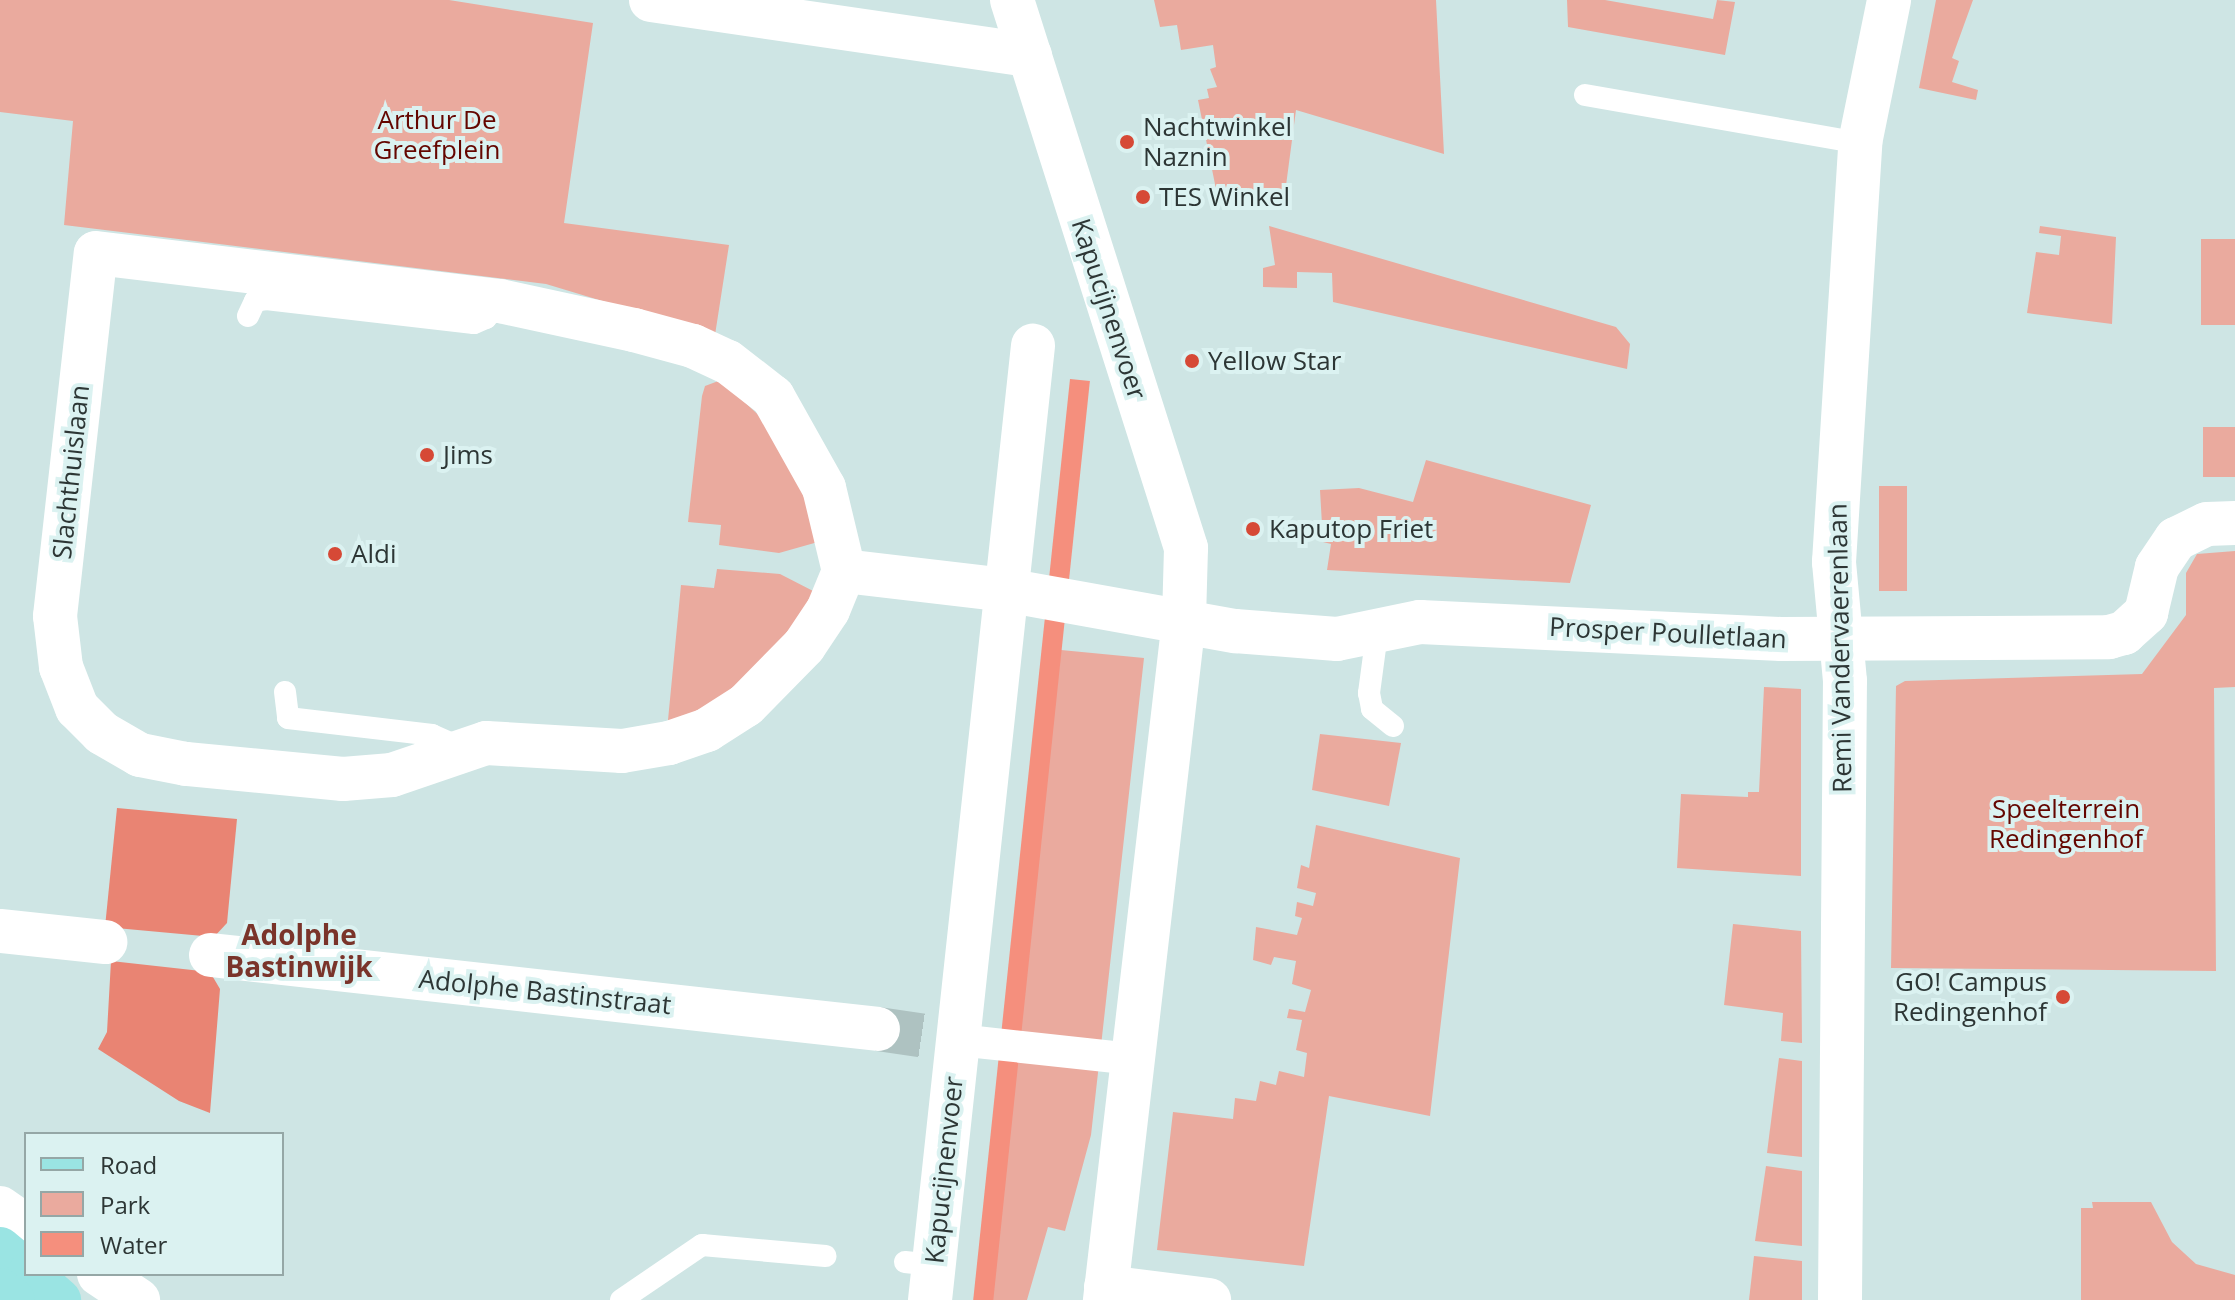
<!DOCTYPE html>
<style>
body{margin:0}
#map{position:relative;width:2235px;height:1300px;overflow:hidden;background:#cee5e4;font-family:"Open Sans",sans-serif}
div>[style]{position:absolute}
.green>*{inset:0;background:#eaaa9e;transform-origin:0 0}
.forest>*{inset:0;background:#e98473}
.water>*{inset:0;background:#f58f7d;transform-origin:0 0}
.minor-tunnel>*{height:44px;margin-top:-22px;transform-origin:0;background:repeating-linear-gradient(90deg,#aec2c1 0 44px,transparent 0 66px)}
.service>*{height:22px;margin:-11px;padding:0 11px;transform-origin:11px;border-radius:11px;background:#fff}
.pedestrian>*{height:32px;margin:-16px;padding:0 16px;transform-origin:16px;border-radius:16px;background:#fff}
.minor>*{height:44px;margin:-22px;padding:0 22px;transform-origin:22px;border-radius:22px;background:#fff}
.tertiary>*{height:44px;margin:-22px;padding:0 22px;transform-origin:22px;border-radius:22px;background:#fff}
.secondary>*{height:44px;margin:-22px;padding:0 22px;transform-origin:22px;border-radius:22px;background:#fff}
.primary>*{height:44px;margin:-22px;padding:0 22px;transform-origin:22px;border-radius:22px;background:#9ae4e3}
.dots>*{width:22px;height:22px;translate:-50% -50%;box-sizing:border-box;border:4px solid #dbf2f1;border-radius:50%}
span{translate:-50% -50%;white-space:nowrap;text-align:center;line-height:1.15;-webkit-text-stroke:8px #dbf2f1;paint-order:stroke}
.park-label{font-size:26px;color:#640600}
.poi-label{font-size:26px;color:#2d3635}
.left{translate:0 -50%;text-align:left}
.right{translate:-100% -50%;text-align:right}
.street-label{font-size:26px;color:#2d3635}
.neighbourhood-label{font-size:28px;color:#7a342a;font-weight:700}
.legend{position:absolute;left:24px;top:1132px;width:260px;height:144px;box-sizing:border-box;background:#dbf2f1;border:2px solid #95a7a6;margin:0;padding:10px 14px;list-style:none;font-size:24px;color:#2d3635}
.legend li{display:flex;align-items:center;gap:16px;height:40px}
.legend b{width:40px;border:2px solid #95a7a6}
</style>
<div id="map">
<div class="green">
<i style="clip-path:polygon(0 0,449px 0,593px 23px,564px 223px,729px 245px,715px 335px,546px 284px,64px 225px,73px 121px,0 112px)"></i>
<i style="clip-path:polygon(1154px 0,1436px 0,1444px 154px,1296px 110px,1285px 193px,1218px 199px,1198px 100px,1209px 98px,1207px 89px,1217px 87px,1210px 69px,1216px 67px,1213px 45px,1181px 50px,1177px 25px,1160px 27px)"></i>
<i style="clip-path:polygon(1567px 0,1605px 0,1713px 19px,1717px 0,1735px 2px,1725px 55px,1568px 27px)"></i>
<i style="clip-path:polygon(1936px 0,1973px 0,1952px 58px,1959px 61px,1952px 82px,1978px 90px,1976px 100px,1919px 88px)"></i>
<i style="clip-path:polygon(1269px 226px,1616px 327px,1630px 344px,1627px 369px,1333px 302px,1332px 273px,1297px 272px,1297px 288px,1263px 287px,1263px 268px,1275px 265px)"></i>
<i style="clip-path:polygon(2040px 226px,2116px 237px,2112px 324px,2027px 313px,2036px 252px,2059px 255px,2061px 236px,2039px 233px)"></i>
<i style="left:2201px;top:239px;width:34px;height:86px"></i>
<i style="clip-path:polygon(721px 380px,770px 426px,825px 540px,779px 553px,719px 545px,721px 525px,688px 522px,702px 396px,705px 386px)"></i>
<i style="left:2203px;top:427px;width:32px;height:50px"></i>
<i style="clip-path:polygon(1426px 460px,1591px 505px,1570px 583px,1327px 570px,1331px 544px,1323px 542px,1320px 490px,1359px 488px,1413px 502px)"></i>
<i style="left:1879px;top:486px;width:28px;height:105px"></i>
<i style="clip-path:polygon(2235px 551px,2235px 687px,2214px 688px,2216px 971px,1891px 968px,1896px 686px,1905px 681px,2142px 674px,2186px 615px,2186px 573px,2197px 554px)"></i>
<i style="clip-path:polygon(717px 569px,780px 574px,817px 593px,769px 666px,675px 731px,668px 720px,681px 585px,714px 588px)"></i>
<i style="clip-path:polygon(1061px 650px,1144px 658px,1100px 1055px,1091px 1135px,1065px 1231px,1048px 1227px,1027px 1300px,989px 1300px)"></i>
<i style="clip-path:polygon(1764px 687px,1801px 689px,1801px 876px,1677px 868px,1681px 794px,1748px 797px,1748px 792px,1759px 792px)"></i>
<i style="clip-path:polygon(1320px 734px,1401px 743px,1389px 806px,1312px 790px)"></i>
<i style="clip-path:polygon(1316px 825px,1460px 858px,1430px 1116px,1329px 1096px,1304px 1266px,1157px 1250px,1173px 1112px,1233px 1119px,1235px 1098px,1256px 1101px,1260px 1081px,1276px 1085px,1279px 1071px,1304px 1077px,1307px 1053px,1296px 1050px,1302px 1020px,1287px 1018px,1289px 1009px,1305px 1012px,1311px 990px,1292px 984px,1296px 961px,1274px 957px,1271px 965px,1253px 960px,1256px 927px,1297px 935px,1302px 918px,1295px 916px,1297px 902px,1313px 906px,1316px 893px,1297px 888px,1301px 865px,1309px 868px)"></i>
<i style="clip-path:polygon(1733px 924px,1801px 931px,1802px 1043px,1781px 1041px,1783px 1013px,1724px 1005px)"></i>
<i style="clip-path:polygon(1779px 1058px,1802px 1061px,1802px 1157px,1767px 1153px)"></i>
<i style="clip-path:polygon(1766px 1166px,1802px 1171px,1802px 1246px,1755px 1241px)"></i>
<i style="clip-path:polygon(2092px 1202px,2151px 1202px,2172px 1242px,2196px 1264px,2235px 1275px,2235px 1300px,2081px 1300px,2081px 1208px,2093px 1208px)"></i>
<i style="clip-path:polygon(1754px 1256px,1802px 1261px,1802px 1300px,1749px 1300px)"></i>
</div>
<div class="forest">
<i style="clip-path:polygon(117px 808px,237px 819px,227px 923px,214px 937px,105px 927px)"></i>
<i style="clip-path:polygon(111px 961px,210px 972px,220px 989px,210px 1113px,179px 1101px,98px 1049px,107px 1032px)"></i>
</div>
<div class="water">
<i style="left:1070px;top:379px;width:20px;height:927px;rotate:6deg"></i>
</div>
<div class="minor-tunnel">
<i style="left:878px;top:1029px;width:62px;rotate:8.4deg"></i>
</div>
<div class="service">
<i style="left:1585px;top:95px;width:279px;rotate:9.9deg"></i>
<i style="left:248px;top:316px;width:17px;rotate:-65deg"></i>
<i style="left:255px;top:301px;width:11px;rotate:-10deg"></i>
<i style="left:266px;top:299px;width:209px;rotate:6.6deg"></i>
<i style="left:474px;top:323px;width:13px;rotate:-23deg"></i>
<i style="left:486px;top:318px;width:21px;rotate:-51deg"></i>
<i style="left:1377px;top:633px;width:61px;rotate:97.6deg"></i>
<i style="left:1369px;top:693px;width:16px;rotate:79deg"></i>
<i style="left:1372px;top:709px;width:27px;rotate:39deg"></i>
<i style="left:285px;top:692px;width:26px;rotate:83deg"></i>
<i style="left:288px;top:718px;width:145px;rotate:6.7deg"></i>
<i style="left:432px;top:735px;width:34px;rotate:24deg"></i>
<i style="left:905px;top:1262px;width:29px;rotate:6deg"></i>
<i style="left:621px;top:1300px;width:98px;rotate:-34.2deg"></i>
<i style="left:702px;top:1245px;width:124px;rotate:5.1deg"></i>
</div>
<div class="pedestrian">
<i style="left:958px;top:1040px;width:177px;rotate:6.2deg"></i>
</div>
<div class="minor">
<i style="left:651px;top:0;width:383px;rotate:8.3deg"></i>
<i style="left:96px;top:253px;width:407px;rotate:6.8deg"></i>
<i style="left:500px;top:301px;width:137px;rotate:12.2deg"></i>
<i style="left:634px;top:330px;width:61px;rotate:15.2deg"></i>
<i style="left:693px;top:346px;width:38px;rotate:25deg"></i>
<i style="left:728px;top:362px;width:57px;rotate:37.9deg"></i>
<i style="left:773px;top:397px;width:104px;rotate:60.7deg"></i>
<i style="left:824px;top:488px;width:85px;rotate:76.5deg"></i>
<i style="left:844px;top:571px;width:42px;rotate:112.3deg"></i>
<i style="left:828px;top:610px;width:43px;rotate:123.7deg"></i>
<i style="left:804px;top:646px;width:83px;rotate:134.5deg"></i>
<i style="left:746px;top:705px;width:46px;rotate:147.3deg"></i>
<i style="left:707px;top:730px;width:40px;rotate:161.1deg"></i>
<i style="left:669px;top:743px;width:48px;rotate:170.3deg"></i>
<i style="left:622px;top:751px;width:136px;rotate:-176.6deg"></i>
<i style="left:486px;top:743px;width:99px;rotate:161.2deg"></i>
<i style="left:392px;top:775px;width:49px;rotate:175.3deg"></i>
<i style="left:343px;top:779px;width:158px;rotate:-174.5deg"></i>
<i style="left:186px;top:764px;width:47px;rotate:-168.9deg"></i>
<i style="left:140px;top:755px;width:44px;rotate:-149.9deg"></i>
<i style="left:102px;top:733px;width:35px;rotate:-135deg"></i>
<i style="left:77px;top:708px;width:44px;rotate:-111.3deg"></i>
<i style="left:61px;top:667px;width:51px;rotate:-96.7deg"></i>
<i style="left:55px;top:616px;width:365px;rotate:-83.6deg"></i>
<i style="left:844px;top:571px;width:163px;rotate:6.7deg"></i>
<i style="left:1006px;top:590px;width:233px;rotate:10.2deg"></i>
<i style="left:1235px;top:631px;width:102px;rotate:4.5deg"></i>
<i style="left:1337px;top:639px;width:85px;rotate:-11.6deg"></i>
<i style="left:1420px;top:622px;width:361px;rotate:2.7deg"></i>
<i style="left:1781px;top:639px;width:328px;rotate:-0.3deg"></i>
<i style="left:2109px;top:637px;width:16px;rotate:-15deg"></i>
<i style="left:2124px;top:633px;width:30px;rotate:-42deg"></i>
<i style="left:2146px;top:613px;width:47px;rotate:-76.6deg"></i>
<i style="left:2157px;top:567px;width:34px;rotate:-56deg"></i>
<i style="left:2176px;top:539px;width:34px;rotate:-26deg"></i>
<i style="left:2207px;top:524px;width:28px;rotate:-2deg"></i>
<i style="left:0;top:931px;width:106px;rotate:6deg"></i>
<i style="left:211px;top:955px;width:671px;rotate:6.33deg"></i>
<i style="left:1106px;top:1287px;width:104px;rotate:7.2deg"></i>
<i style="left:930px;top:1300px;width:960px;rotate:-83.84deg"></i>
<i style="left:1840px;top:1300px;width:619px;rotate:-89.54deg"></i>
<i style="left:1845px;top:681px;width:120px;rotate:-95.3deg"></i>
<i style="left:1834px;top:562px;width:420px;rotate:-86.4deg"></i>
<i style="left:1860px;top:143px;width:146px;rotate:-78.5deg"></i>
</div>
<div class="tertiary">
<i style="left:1012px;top:0;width:575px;rotate:72.38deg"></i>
<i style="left:1186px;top:548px;width:72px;rotate:91.6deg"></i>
<i style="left:1184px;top:620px;width:685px;rotate:96.63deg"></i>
</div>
<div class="secondary">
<i style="left:0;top:1208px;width:32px;rotate:35deg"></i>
<i style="left:99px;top:1274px;width:47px;rotate:33.7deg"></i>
</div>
<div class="primary">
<i style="left:0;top:1249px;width:34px;rotate:40deg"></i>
<i style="left:29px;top:1274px;width:40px;rotate:41deg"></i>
<i style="left:0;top:1290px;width:16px;rotate:38deg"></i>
</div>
<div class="dots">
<i style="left:1127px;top:142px;background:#d64936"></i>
<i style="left:1143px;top:197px;background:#d64936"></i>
<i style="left:1192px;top:361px;background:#d64936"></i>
<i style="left:427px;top:455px;background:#d64936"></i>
<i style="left:1253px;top:529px;background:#d64936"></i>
<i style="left:335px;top:554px;background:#d64936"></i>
<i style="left:2063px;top:997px;background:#d64936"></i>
</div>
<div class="park-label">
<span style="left:437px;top:135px">Arthur De<br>Greefplein</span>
<span style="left:2066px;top:824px">Speelterrein<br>Redingenhof</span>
</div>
<div class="poi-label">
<span class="left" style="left:1143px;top:142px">Nachtwinkel<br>Naznin</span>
<span class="left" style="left:1159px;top:197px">TES Winkel</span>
<span class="left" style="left:1208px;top:361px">Yellow Star</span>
<span class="left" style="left:443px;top:455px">Jims</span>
<span class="left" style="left:1269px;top:529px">Kaputop Friet</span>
<span class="left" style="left:351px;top:554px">Aldi</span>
<span class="right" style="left:2047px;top:997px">GO! Campus<br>Redingenhof</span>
</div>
<div class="street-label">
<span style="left:1109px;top:309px;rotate:72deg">Kapucijnenvoer</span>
<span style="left:71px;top:472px;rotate:-84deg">Slachthuislaan</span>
<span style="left:1668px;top:633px;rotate:3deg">Prosper Poulletlaan</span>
<span style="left:1840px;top:648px;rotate:-91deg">Remi Vandervaerenlaan</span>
<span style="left:545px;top:992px;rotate:6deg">Adolphe Bastinstraat</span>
<span style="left:944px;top:1170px;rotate:-84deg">Kapucijnenvoer</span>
</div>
<div class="neighbourhood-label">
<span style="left:299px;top:950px">Adolphe<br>Bastinwijk</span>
</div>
<ul class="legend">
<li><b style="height:10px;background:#9ae4e3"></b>Road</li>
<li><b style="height:22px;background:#eaaa9e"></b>Park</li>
<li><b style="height:22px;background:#f58f7d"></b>Water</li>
</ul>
</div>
